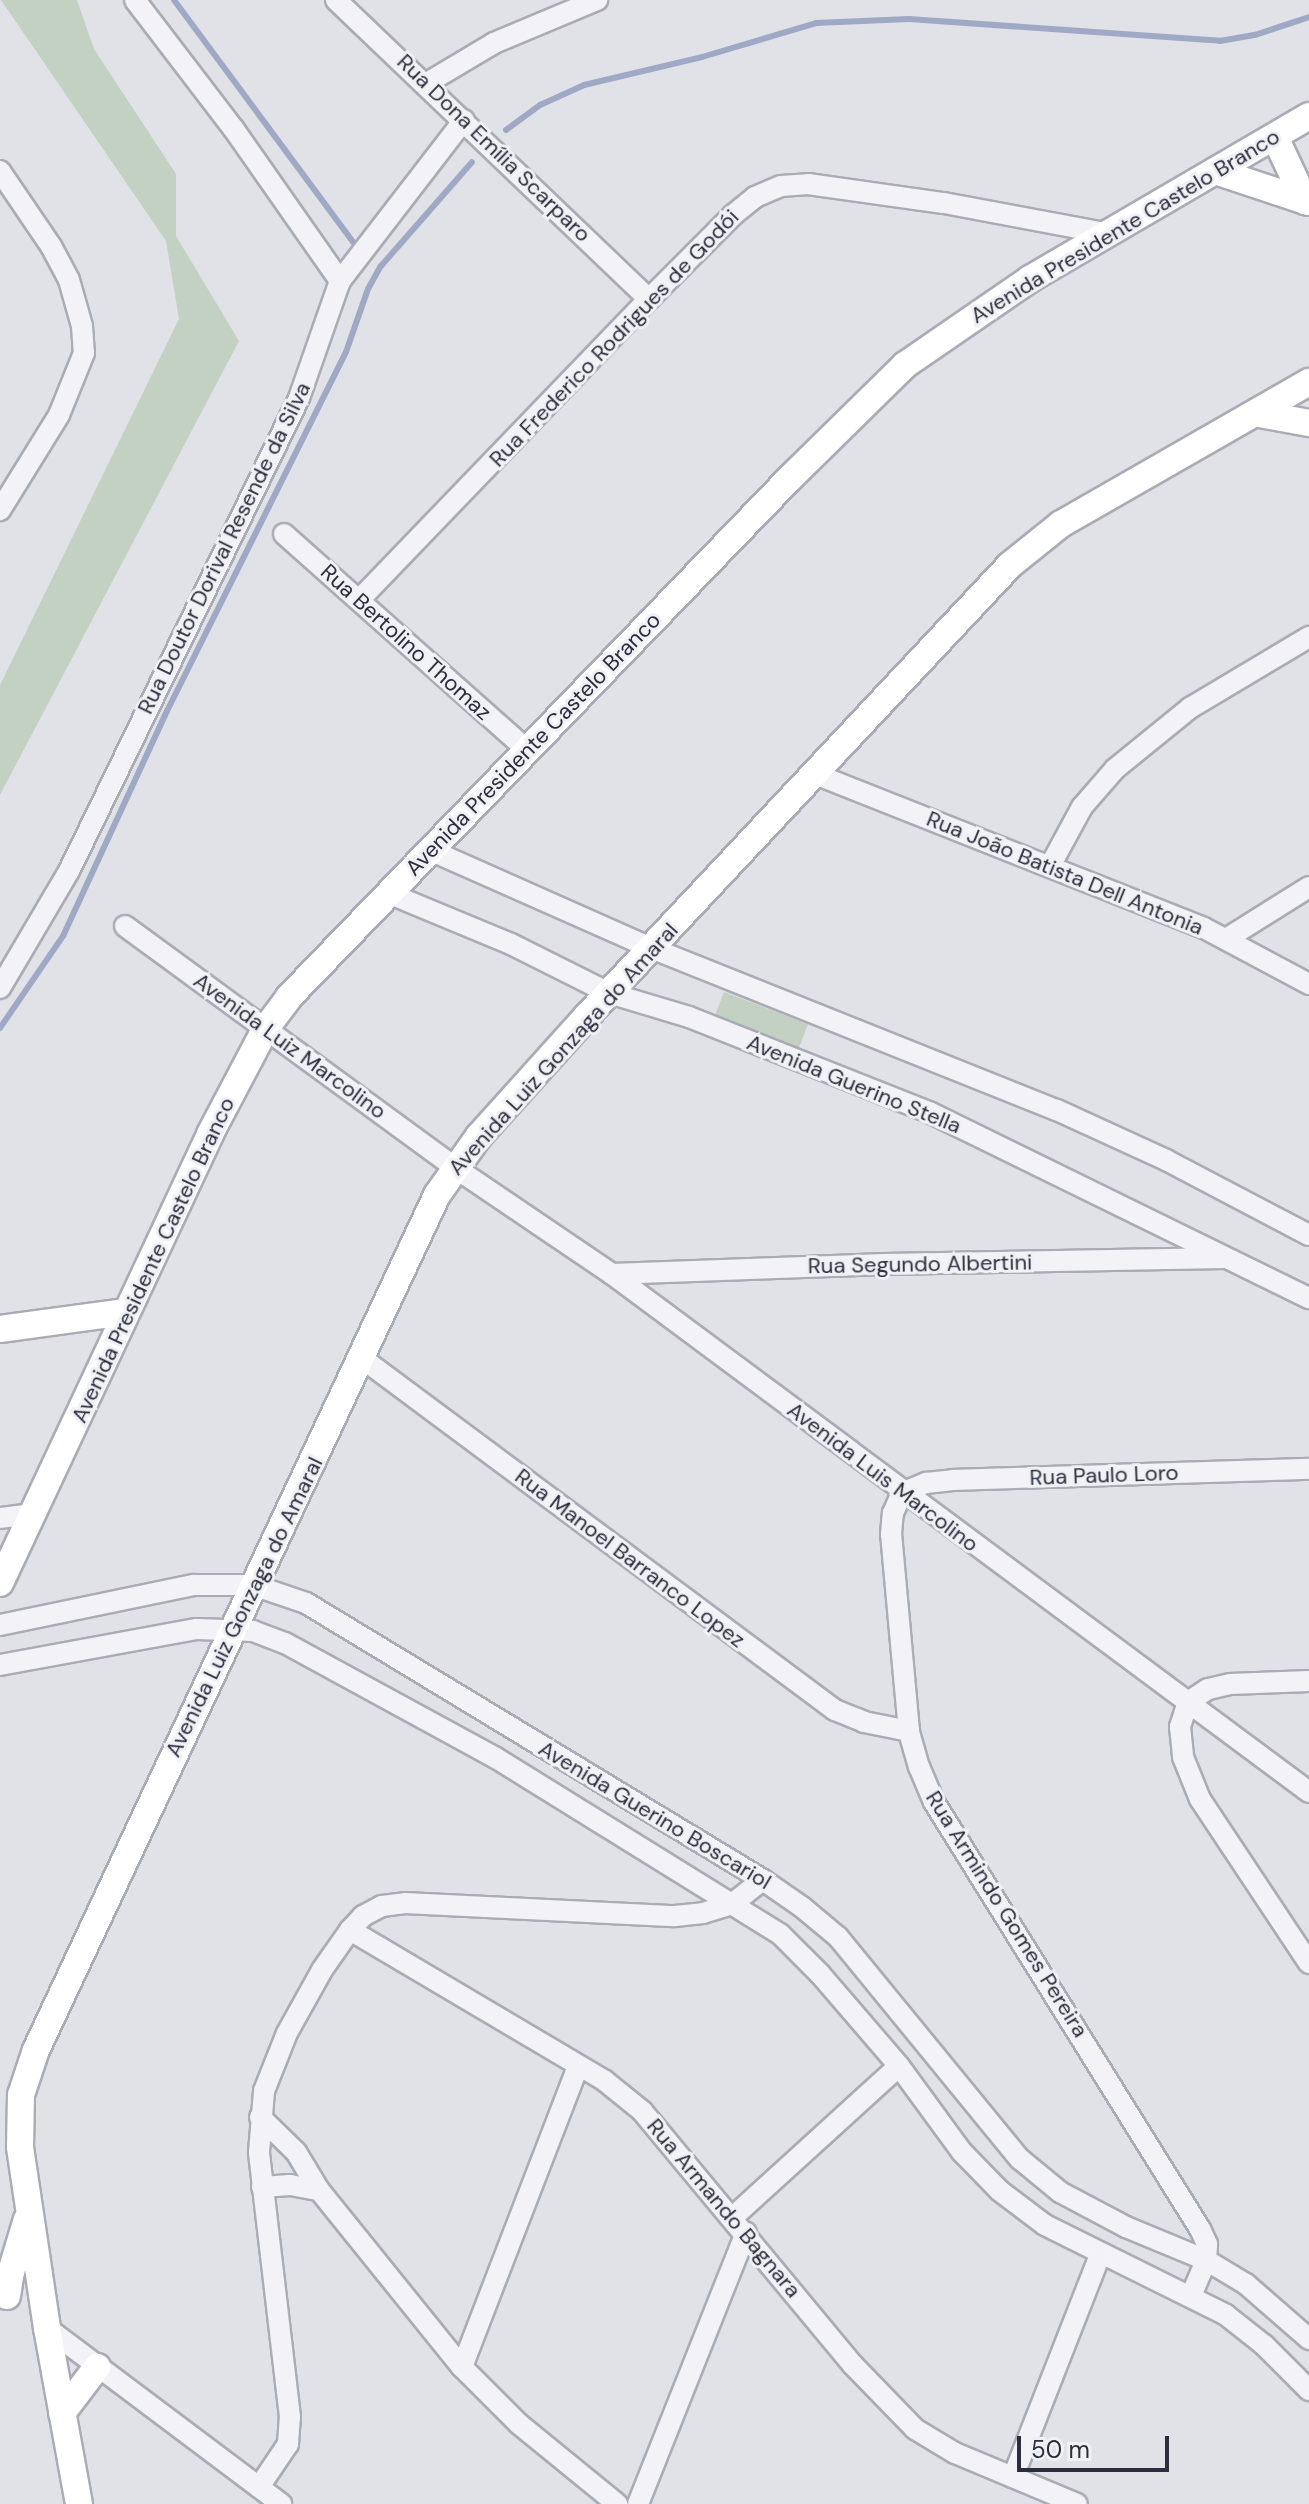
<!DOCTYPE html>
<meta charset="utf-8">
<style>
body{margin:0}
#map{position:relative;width:1309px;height:2504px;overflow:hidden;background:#e1e2e8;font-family:"DM Sans",sans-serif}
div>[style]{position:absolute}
.green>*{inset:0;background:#c3d1c3;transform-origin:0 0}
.stream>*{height:6px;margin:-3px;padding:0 3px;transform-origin:3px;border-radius:3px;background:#9fa8c4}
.roads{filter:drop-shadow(2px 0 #aaacb5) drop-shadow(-2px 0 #aaacb5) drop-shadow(0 2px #aaacb5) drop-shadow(0 -2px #aaacb5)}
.street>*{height:20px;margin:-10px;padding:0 10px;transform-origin:10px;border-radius:10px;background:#f3f3f7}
.secondary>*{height:26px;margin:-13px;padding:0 13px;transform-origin:13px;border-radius:13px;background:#fff}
span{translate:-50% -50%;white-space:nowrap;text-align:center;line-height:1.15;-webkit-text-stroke:6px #f0f1f5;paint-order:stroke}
.street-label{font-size:22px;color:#2b2d3e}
.scale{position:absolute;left:1017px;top:2436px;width:152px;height:36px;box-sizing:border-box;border:4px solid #2b2d3e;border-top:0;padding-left:10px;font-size:24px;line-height:28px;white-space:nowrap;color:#2b2d3e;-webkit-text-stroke:6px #f0f1f5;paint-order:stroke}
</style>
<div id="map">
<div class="green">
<i style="clip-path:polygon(1px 0,77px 0,94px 49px,176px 174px,176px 236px,239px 341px,0 795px,0 685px,179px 319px,166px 241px)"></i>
<i style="left:724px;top:992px;width:90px;height:29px;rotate:21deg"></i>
</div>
<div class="stream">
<i style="left:174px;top:0;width:301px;rotate:53.5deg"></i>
<i style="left:506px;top:130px;width:42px;rotate:-36.3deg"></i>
<i style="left:540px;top:105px;width:48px;rotate:-24.4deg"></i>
<i style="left:584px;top:85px;width:121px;rotate:-13.3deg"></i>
<i style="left:702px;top:57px;width:119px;rotate:-16.6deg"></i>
<i style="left:816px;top:23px;width:93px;rotate:-2.5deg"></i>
<i style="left:909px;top:19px;width:312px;rotate:4deg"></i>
<i style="left:1220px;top:41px;width:36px;rotate:-10deg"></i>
<i style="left:1255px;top:35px;width:57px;rotate:-18.4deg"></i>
<i style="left:0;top:1028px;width:112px;rotate:-55.6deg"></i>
<i style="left:63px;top:936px;width:248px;rotate:-65.2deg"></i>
<i style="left:167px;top:711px;width:401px;rotate:-63.5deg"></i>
<i style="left:346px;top:352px;width:67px;rotate:-70.8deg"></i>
<i style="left:368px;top:289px;width:26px;rotate:-61deg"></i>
<i style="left:381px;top:266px;width:138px;rotate:-48.8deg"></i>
</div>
<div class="roads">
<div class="street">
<i style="left:135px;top:0;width:161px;rotate:52.6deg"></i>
<i style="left:233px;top:128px;width:187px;rotate:55deg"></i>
<i style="left:336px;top:0;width:433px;rotate:43.7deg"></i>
<i style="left:427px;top:83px;width:78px;rotate:-30.8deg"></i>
<i style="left:494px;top:43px;width:112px;rotate:-22.7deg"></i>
<i style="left:0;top:171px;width:91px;rotate:55.8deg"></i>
<i style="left:51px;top:246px;width:38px;rotate:62deg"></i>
<i style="left:69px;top:280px;width:48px;rotate:74.2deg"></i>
<i style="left:82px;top:326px;width:27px;rotate:86deg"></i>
<i style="left:84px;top:353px;width:67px;rotate:112deg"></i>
<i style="left:59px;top:415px;width:112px;rotate:121.8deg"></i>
<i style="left:284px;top:534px;width:325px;rotate:41.6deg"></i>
<i style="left:360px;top:599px;width:417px;rotate:-46.1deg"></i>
<i style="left:649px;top:299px;width:119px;rotate:-45deg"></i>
<i style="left:733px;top:215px;width:28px;rotate:-39deg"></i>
<i style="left:755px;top:197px;width:28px;rotate:-23deg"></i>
<i style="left:781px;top:186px;width:27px;rotate:-4deg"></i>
<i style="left:808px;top:184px;width:137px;rotate:8deg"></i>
<i style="left:944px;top:203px;width:164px;rotate:10.6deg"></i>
<i style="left:815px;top:774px;width:418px;rotate:21.6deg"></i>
<i style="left:1204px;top:928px;width:119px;rotate:28.1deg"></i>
<i style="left:430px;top:850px;width:242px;rotate:23.9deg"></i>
<i style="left:651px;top:948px;width:437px;rotate:21.8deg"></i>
<i style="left:1057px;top:1110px;width:120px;rotate:24.6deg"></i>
<i style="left:1166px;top:1160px;width:161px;rotate:27.7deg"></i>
<i style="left:1050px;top:866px;width:67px;rotate:-61.5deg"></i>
<i style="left:1082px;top:807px;width:50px;rotate:-49deg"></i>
<i style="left:1115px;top:769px;width:97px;rotate:-39.1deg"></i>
<i style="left:1190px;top:708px;width:139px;rotate:-30.8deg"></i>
<i style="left:388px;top:893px;width:133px;rotate:22.5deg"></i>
<i style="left:511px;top:944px;width:110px;rotate:26.6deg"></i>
<i style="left:609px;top:993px;width:84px;rotate:16.7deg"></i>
<i style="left:689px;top:1017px;width:260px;rotate:21.6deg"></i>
<i style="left:931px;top:1113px;width:421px;rotate:26.1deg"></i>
<i style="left:125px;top:926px;width:408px;rotate:36.2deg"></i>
<i style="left:454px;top:1167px;width:191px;rotate:34.1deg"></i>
<i style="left:612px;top:1274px;width:868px;rotate:36.62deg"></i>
<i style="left:1226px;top:939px;width:98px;rotate:-32.1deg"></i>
<i style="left:0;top:988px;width:136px;rotate:-59.5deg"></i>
<i style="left:69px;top:871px;width:526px;rotate:-64.07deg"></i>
<i style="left:299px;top:398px;width:124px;rotate:-70.7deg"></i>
<i style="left:340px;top:281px;width:203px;rotate:-52.4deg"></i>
<i style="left:612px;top:1274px;width:272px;rotate:-2.1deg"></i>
<i style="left:884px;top:1264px;width:341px;rotate:-1deg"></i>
<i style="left:363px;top:1359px;width:588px;rotate:36.64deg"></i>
<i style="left:835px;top:1710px;width:31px;rotate:22deg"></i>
<i style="left:864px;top:1722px;width:46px;rotate:11.3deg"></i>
<i style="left:0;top:1518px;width:33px;rotate:-7deg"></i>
<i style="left:0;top:1625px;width:198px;rotate:-11.7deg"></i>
<i style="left:194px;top:1585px;width:59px"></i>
<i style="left:253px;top:1585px;width:56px;rotate:18.8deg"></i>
<i style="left:306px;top:1603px;width:534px;rotate:31.22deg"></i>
<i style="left:763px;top:1880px;width:47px;rotate:34.7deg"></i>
<i style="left:802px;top:1907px;width:47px;rotate:39.8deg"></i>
<i style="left:838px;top:1937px;width:287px;rotate:50.7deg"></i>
<i style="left:1020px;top:2159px;width:52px;rotate:39.5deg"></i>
<i style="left:1060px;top:2192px;width:75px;rotate:27.9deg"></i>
<i style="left:1126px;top:2227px;width:87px;rotate:22.4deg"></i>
<i style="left:1206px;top:2260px;width:47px;rotate:31deg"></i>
<i style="left:1246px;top:2284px;width:84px;rotate:41.1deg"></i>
<i style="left:0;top:1665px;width:200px;rotate:-10.4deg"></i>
<i style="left:197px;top:1629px;width:56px;rotate:2deg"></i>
<i style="left:253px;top:1631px;width:34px;rotate:21deg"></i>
<i style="left:285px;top:1643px;width:240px;rotate:28.6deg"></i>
<i style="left:496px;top:1758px;width:334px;rotate:31.8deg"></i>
<i style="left:780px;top:1934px;width:57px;rotate:45deg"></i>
<i style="left:820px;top:1974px;width:121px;rotate:49.3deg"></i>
<i style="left:899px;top:2066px;width:107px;rotate:53.8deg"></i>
<i style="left:962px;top:2152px;width:54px;rotate:45.7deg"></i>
<i style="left:1000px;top:2191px;width:56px;rotate:37.1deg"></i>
<i style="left:1045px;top:2225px;width:202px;rotate:26.4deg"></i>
<i style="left:1226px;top:2315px;width:48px;rotate:38.3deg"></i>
<i style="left:1264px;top:2345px;width:64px;rotate:45deg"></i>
<i style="left:1309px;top:1681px;width:79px;rotate:177.8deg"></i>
<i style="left:1230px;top:1684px;width:23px;rotate:167deg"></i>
<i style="left:1208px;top:1689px;width:24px;rotate:147deg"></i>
<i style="left:1188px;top:1702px;width:26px;rotate:108deg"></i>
<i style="left:1180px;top:1727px;width:30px;rotate:84deg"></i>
<i style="left:1183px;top:1757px;width:45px;rotate:68deg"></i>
<i style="left:1200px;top:1799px;width:197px;rotate:56.4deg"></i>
<i style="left:350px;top:1930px;width:296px;rotate:30.6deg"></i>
<i style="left:605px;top:2081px;width:48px;rotate:39deg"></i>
<i style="left:642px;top:2111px;width:330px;rotate:50.3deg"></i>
<i style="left:853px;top:2365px;width:89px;rotate:45.9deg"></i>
<i style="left:915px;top:2429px;width:47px;rotate:31deg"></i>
<i style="left:955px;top:2453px;width:132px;rotate:22.7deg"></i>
<i style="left:260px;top:2117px;width:50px;rotate:44.2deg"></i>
<i style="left:296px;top:2152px;width:44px;rotate:58.8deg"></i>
<i style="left:319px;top:2190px;width:228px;rotate:51.1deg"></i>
<i style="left:462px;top:2367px;width:81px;rotate:45deg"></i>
<i style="left:519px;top:2424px;width:127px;rotate:39.2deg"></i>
<i style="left:262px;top:2187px;width:28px;rotate:-4deg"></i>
<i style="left:290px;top:2185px;width:29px;rotate:10deg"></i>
<i style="left:733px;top:2217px;width:224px;rotate:-42.3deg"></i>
<i style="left:1191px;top:2296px;width:39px;rotate:-67deg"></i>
<i style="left:1206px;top:2260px;width:16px;rotate:-86deg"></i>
<i style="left:1207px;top:2244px;width:17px;rotate:-115deg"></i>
<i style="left:1200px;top:2229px;width:503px;rotate:-121.92deg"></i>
<i style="left:934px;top:1802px;width:38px;rotate:-113deg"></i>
<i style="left:919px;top:1767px;width:37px;rotate:-106deg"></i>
<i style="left:909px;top:1731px;width:198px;rotate:-95.2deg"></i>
<i style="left:891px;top:1534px;width:21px;rotate:-85deg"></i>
<i style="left:893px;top:1513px;width:22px;rotate:-66deg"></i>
<i style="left:902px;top:1493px;width:26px;rotate:-23deg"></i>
<i style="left:926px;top:1483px;width:27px;rotate:-6deg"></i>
<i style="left:953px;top:1480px;width:356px;rotate:-1.8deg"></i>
<i style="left:47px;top:2328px;width:293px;rotate:36.9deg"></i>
<i style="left:462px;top:2367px;width:322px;rotate:-68.9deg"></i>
<i style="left:1013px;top:2477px;width:238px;rotate:-68.6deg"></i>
<i style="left:259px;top:2487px;width:52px;rotate:-56deg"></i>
<i style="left:288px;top:2444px;width:27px;rotate:-86deg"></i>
<i style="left:290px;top:2417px;width:267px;rotate:-96.7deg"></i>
<i style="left:259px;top:2152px;width:61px;rotate:-85.3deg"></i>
<i style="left:264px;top:2091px;width:62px;rotate:-68.4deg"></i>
<i style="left:287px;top:2033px;width:72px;rotate:-60.9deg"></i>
<i style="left:322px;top:1970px;width:49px;rotate:-55deg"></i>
<i style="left:350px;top:1930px;width:19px;rotate:-47deg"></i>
<i style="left:363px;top:1916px;width:21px;rotate:-28deg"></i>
<i style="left:382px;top:1906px;width:23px;rotate:-7deg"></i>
<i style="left:405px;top:1903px;width:270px;rotate:2.8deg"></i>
<i style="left:675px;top:1916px;width:28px;rotate:-6deg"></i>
<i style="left:703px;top:1913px;width:30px;rotate:-17deg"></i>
<i style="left:732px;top:1904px;width:39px;rotate:-38deg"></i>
<i style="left:638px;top:2504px;width:292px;rotate:-68.3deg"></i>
</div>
<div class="secondary">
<i style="left:1275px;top:137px;width:71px;rotate:64.9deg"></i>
<i style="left:1215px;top:171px;width:99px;rotate:18.3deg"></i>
<i style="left:1260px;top:414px;width:50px;rotate:10.4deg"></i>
<i style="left:0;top:1329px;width:127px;rotate:-7.7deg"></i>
<i style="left:0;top:1583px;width:496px;rotate:-64.9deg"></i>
<i style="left:210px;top:1134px;width:120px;rotate:-62.2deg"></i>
<i style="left:266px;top:1028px;width:39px;rotate:-53deg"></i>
<i style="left:289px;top:997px;width:719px;rotate:-46.01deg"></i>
<i style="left:788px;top:480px;width:164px;rotate:-44.5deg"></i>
<i style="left:905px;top:365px;width:152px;rotate:-34.5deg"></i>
<i style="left:1030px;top:279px;width:323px;rotate:-30.3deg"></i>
<i style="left:7px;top:2296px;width:24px;rotate:-81deg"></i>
<i style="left:11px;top:2272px;width:55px;rotate:-73.2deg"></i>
<i style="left:62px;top:2413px;width:58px;rotate:-52.7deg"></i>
<i style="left:79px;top:2504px;width:179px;rotate:-100.3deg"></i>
<i style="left:47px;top:2328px;width:183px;rotate:-98.5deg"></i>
<i style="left:20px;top:2147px;width:52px;rotate:-88.9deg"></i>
<i style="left:21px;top:2095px;width:47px;rotate:-71.6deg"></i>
<i style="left:36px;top:2050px;width:944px;rotate:-64.87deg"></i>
<i style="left:437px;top:1195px;width:72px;rotate:-54.6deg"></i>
<i style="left:479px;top:1136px;width:161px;rotate:-48deg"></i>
<i style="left:587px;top:1016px;width:618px;rotate:-46.83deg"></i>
<i style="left:1010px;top:565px;width:65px;rotate:-38.8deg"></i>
<i style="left:1061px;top:524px;width:286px;rotate:-29.8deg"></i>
</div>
</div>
<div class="street-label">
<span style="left:494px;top:148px;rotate:44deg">Rua Dona Emília Scarparo</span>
<span style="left:1125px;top:226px;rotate:-31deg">Avenida Presidente Castelo Branco</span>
<span style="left:614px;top:338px;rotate:-46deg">Rua Frederico Rodrigues de Godói</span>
<span style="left:224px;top:548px;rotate:-64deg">Rua Doutor Dorival Resende da Silva</span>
<span style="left:406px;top:642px;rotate:42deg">Rua Bertolino Thomaz</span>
<span style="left:533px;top:744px;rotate:-46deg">Avenida Presidente Castelo Branco</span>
<span style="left:1065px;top:873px;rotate:22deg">Rua João Batista Dell Antonia</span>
<span style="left:290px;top:1046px;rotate:36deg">Avenida Luiz Marcolino</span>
<span style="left:563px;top:1049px;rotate:-48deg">Avenida Luiz Gonzaga do Amaral</span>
<span style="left:854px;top:1084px;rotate:22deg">Avenida Guerino Stella</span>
<span style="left:153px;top:1260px;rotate:-65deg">Avenida Presidente Castelo Branco</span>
<span style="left:920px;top:1264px;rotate:-1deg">Rua Segundo Albertini</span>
<span style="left:1104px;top:1475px;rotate:-2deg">Rua Paulo Loro</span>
<span style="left:883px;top:1477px;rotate:37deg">Avenida Luis Marcolino</span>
<span style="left:630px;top:1558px;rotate:37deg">Rua Manoel Barranco Lopez</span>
<span style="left:244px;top:1607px;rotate:-64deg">Avenida Luiz Gonzaga do Amaral</span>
<span style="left:655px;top:1815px;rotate:31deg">Avenida Guerino Boscariol</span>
<span style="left:1007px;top:1914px;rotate:58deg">Rua Armindo Gomes Pereira</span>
<span style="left:724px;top:2208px;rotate:50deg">Rua Armando Bagnara</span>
</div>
<div class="scale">50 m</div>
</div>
